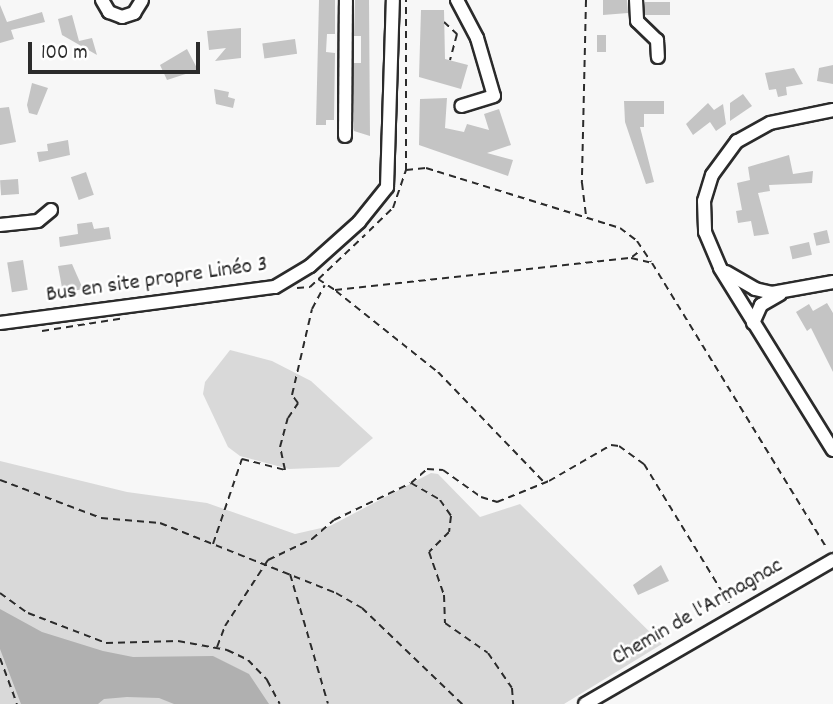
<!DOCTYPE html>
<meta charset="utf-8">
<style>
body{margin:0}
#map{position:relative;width:833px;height:704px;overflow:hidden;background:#f7f7f7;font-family:Dekko,sans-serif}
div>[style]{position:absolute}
.green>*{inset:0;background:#d9d9d9}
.water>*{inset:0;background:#b0b0b0}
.building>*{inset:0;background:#c4c4c4;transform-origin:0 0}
.path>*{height:2px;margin-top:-1px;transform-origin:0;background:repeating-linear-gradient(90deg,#2b2b2b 0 7px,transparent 0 12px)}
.roads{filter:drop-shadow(2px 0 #2b2b2b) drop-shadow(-2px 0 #2b2b2b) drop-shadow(0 2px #2b2b2b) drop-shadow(0 -2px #2b2b2b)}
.minor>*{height:12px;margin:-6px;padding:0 6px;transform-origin:6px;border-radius:6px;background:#fff}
span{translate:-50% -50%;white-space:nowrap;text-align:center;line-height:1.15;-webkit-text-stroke:5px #fff;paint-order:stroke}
.street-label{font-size:23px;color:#2b2b2b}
.scale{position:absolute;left:28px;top:42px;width:172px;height:32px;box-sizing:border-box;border:4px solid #2b2b2b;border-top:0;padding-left:9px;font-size:21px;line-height:24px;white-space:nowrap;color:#2b2b2b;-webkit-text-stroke:5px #fff;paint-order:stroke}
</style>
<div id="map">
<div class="green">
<i style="clip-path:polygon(230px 350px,272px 361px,311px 381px,373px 438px,339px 467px,289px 469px,240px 456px,228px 447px,203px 394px,205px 382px)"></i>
<i style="clip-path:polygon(0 461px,127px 492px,207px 503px,295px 534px,330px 526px,431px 473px,438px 474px,480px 517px,520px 504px,662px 644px,564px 704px,0 704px)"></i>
</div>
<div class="water">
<i style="clip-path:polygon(0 609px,42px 632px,103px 651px,133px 657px,213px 656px,249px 674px,269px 704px,174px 704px,159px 698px,127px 697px,104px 699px,98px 704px,21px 704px,0 649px)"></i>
</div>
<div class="building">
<i style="clip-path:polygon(319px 0,335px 0,335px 34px,327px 34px,326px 52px,335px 53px,334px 120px,326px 120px,326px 125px,316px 125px)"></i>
<i style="clip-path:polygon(355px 0,369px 0,370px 136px,354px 131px,354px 63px,361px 63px,361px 36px,354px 36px)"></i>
<i style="clip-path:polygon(603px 0,627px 0,628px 13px,603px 15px)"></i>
<i style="left:645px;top:2px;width:25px;height:13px"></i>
<i style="clip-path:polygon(0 5px,7px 22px,42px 12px,45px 22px,11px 30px,14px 39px,0 43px)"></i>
<i style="clip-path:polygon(421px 10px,444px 10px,445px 59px,468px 65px,461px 89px,419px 77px)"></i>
<i style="clip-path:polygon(72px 15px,79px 41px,92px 38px,97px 55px,62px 35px,58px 19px)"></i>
<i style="clip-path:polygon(241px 28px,241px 58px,215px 61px,226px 48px,209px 50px,207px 31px)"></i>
<i style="left:597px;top:35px;width:9px;height:17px"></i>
<i style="left:295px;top:39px;width:15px;height:33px;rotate:82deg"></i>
<i style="clip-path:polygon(187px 49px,198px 70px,167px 80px,160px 65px)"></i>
<i style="clip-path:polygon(833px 65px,833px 84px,817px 81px,819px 68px)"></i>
<i style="clip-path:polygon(794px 68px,803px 84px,786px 87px,787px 95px,778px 97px,776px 89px,769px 90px,765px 73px)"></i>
<i style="clip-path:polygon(32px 83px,48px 88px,37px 115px,29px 113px,27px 105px)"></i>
<i style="clip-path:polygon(214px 89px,229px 92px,228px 97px,235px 99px,233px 108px,216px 104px)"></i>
<i style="clip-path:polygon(743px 94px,752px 106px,730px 121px,730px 103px)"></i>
<i style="clip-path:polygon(447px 98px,445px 128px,464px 132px,467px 124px,489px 130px,484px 114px,499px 109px,511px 145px,487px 153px,513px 160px,508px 176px,419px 145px,420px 99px)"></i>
<i style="clip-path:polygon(624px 101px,664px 101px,664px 114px,644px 114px,644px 127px,640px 127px,654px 182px,646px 184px,625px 122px)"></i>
<i style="clip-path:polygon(708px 103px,714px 110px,723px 104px,726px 124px,716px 131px,710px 122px,693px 135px,686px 124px)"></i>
<i style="clip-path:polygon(9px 107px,16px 142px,0 145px,0 108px)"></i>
<i style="clip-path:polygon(68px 140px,70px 155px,39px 162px,37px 152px,48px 151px,47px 144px)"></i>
<i style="clip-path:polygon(789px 155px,793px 174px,813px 171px,812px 183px,769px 185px,770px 191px,758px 193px,769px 234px,754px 236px,751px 221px,738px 223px,736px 211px,742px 210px,737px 183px,750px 180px,748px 167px)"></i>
<i style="left:86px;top:172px;width:24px;height:16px;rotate:71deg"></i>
<i style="left:18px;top:179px;width:15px;height:18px;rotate:86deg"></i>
<i style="clip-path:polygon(92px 222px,94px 229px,109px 227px,111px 239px,60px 247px,59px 237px,78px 234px,77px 224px)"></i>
<i style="left:827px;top:230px;width:13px;height:14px;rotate:77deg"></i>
<i style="left:809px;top:242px;width:13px;height:20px;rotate:77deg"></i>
<i style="left:23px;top:260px;width:30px;height:16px;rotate:81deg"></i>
<i style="clip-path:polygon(72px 264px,83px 289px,63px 293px,58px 266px)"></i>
<i style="clip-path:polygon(827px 303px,833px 313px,833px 372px,811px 328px,807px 331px,796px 312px,809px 304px,813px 311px)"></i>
<i style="clip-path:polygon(661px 565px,669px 581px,638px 595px,633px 585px)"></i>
</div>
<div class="path">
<i style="left:586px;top:0;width:183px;rotate:91.3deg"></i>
<i style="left:582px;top:183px;width:33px;rotate:83deg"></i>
<i style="left:444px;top:22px;width:18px;rotate:43deg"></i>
<i style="left:457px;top:34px;width:27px;rotate:105deg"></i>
<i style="left:406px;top:170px;width:20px;rotate:-6deg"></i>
<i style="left:426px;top:168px;width:203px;rotate:17.2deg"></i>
<i style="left:620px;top:228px;width:21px;rotate:37deg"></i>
<i style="left:637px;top:241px;width:25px;rotate:56deg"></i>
<i style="left:369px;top:231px;width:33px;rotate:-44deg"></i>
<i style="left:393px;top:208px;width:40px;rotate:-71.1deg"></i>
<i style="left:406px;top:170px;width:170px;rotate:-90deg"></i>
<i style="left:632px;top:257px;width:11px;rotate:-38deg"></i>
<i style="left:318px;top:279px;width:20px;rotate:33deg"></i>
<i style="left:335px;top:290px;width:298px;rotate:-6.2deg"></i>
<i style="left:631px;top:258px;width:22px;rotate:13deg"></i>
<i style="left:652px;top:263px;width:335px;rotate:58.5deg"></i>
<i style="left:297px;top:288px;width:13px;rotate:-4deg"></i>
<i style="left:310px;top:287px;width:76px;rotate:-43.4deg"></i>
<i style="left:336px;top:291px;width:130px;rotate:38.5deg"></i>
<i style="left:438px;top:372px;width:153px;rotate:46.1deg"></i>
<i style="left:42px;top:331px;width:84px;rotate:-8.9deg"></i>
<i style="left:0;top:480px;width:108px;rotate:20.6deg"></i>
<i style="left:101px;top:518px;width:59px;rotate:4.8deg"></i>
<i style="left:160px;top:523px;width:189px;rotate:21.7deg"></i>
<i style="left:336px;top:593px;width:30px;rotate:30deg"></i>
<i style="left:362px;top:608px;width:139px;rotate:43.8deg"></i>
<i style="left:411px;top:483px;width:21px;rotate:-41deg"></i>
<i style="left:427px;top:469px;width:16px;rotate:4deg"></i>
<i style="left:443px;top:470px;width:47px;rotate:35.4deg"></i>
<i style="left:481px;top:497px;width:17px;rotate:17deg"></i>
<i style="left:497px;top:502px;width:56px;rotate:-22deg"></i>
<i style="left:549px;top:481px;width:72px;rotate:-30.1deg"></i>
<i style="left:611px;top:445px;width:8px;rotate:7deg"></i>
<i style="left:619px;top:446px;width:31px;rotate:36deg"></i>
<i style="left:644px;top:464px;width:165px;rotate:58.6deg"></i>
<i style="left:213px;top:544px;width:90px;rotate:-71.2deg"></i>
<i style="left:242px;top:459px;width:44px;rotate:14.3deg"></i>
<i style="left:285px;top:470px;width:24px;rotate:-102deg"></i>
<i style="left:280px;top:447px;width:30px;rotate:-75deg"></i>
<i style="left:288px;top:418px;width:18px;rotate:-56deg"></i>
<i style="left:298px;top:403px;width:10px;rotate:-127deg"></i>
<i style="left:292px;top:395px;width:88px;rotate:-76.9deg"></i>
<i style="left:312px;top:309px;width:27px;rotate:-62deg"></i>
<i style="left:290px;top:574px;width:135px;rotate:73.7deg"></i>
<i style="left:0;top:593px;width:34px;rotate:36deg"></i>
<i style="left:28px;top:613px;width:84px;rotate:21deg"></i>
<i style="left:106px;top:643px;width:72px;rotate:-1.6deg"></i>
<i style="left:178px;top:641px;width:50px;rotate:10.4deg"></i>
<i style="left:227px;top:650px;width:23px;rotate:25deg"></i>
<i style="left:248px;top:660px;width:28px;rotate:46deg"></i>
<i style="left:267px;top:680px;width:27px;rotate:62deg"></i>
<i style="left:217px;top:647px;width:22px;rotate:-69deg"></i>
<i style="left:225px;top:626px;width:79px;rotate:-56.9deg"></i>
<i style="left:268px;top:560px;width:49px;rotate:-25.5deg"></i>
<i style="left:312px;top:539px;width:29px;rotate:-41deg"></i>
<i style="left:334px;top:520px;width:85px;rotate:-25.7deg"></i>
<i style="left:411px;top:483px;width:34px;rotate:30deg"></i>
<i style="left:440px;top:500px;width:19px;rotate:55deg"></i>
<i style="left:451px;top:516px;width:16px;rotate:97deg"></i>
<i style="left:449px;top:532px;width:28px;rotate:135deg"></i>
<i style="left:429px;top:552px;width:46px;rotate:70.8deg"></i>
<i style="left:444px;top:595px;width:28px;rotate:88deg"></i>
<i style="left:445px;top:623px;width:52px;rotate:34.9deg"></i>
<i style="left:488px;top:653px;width:42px;rotate:55.6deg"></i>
<i style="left:512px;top:688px;width:16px;rotate:86deg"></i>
<i style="left:0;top:658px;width:49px;rotate:69.7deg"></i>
</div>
<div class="roads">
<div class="minor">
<i style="left:102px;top:0;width:14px;rotate:60deg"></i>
<i style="left:109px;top:12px;width:14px;rotate:21deg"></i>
<i style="left:122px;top:17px;width:13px;rotate:-18deg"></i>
<i style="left:134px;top:13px;width:15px;rotate:-58deg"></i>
<i style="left:457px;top:0;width:43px;rotate:62.2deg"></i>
<i style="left:477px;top:38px;width:60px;rotate:73.7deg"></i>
<i style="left:494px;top:96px;width:34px;rotate:163deg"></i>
<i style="left:636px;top:0;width:21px;rotate:87deg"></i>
<i style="left:637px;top:21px;width:28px;rotate:44deg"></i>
<i style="left:657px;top:40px;width:17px;rotate:87deg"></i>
<i style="left:833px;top:110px;width:64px;rotate:168.3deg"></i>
<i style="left:770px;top:123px;width:38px;rotate:151deg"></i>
<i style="left:737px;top:141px;width:42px;rotate:126.3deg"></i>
<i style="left:712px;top:175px;width:27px;rotate:107deg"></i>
<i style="left:704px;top:201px;width:31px;rotate:88deg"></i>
<i style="left:705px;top:232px;width:39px;rotate:67deg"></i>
<i style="left:720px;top:268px;width:214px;rotate:58.2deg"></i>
<i style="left:345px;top:136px;width:136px;rotate:-89.6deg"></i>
<i style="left:0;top:225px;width:38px;rotate:-6deg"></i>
<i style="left:38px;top:221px;width:17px;rotate:-40deg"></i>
<i style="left:726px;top:272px;width:34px;rotate:30deg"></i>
<i style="left:755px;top:289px;width:17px;rotate:13deg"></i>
<i style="left:772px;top:293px;width:62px;rotate:-10.2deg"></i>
<i style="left:0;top:323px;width:277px;rotate:-7.5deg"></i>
<i style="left:275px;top:287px;width:41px;rotate:-31deg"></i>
<i style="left:310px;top:266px;width:66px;rotate:-41.9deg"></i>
<i style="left:359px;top:222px;width:45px;rotate:-51.3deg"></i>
<i style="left:387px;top:187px;width:187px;rotate:-88.2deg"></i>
<i style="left:753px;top:323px;width:20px;rotate:-66deg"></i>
<i style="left:761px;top:305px;width:22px;rotate:-30deg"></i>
<i style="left:585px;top:704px;width:287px;rotate:-30.1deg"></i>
</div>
</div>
<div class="street-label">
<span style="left:157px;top:281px;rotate:-8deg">Bus en site propre Linéo 3</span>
<span style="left:698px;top:613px;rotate:-30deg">Chemin de l'Armagnac</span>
</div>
<div class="scale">100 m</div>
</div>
